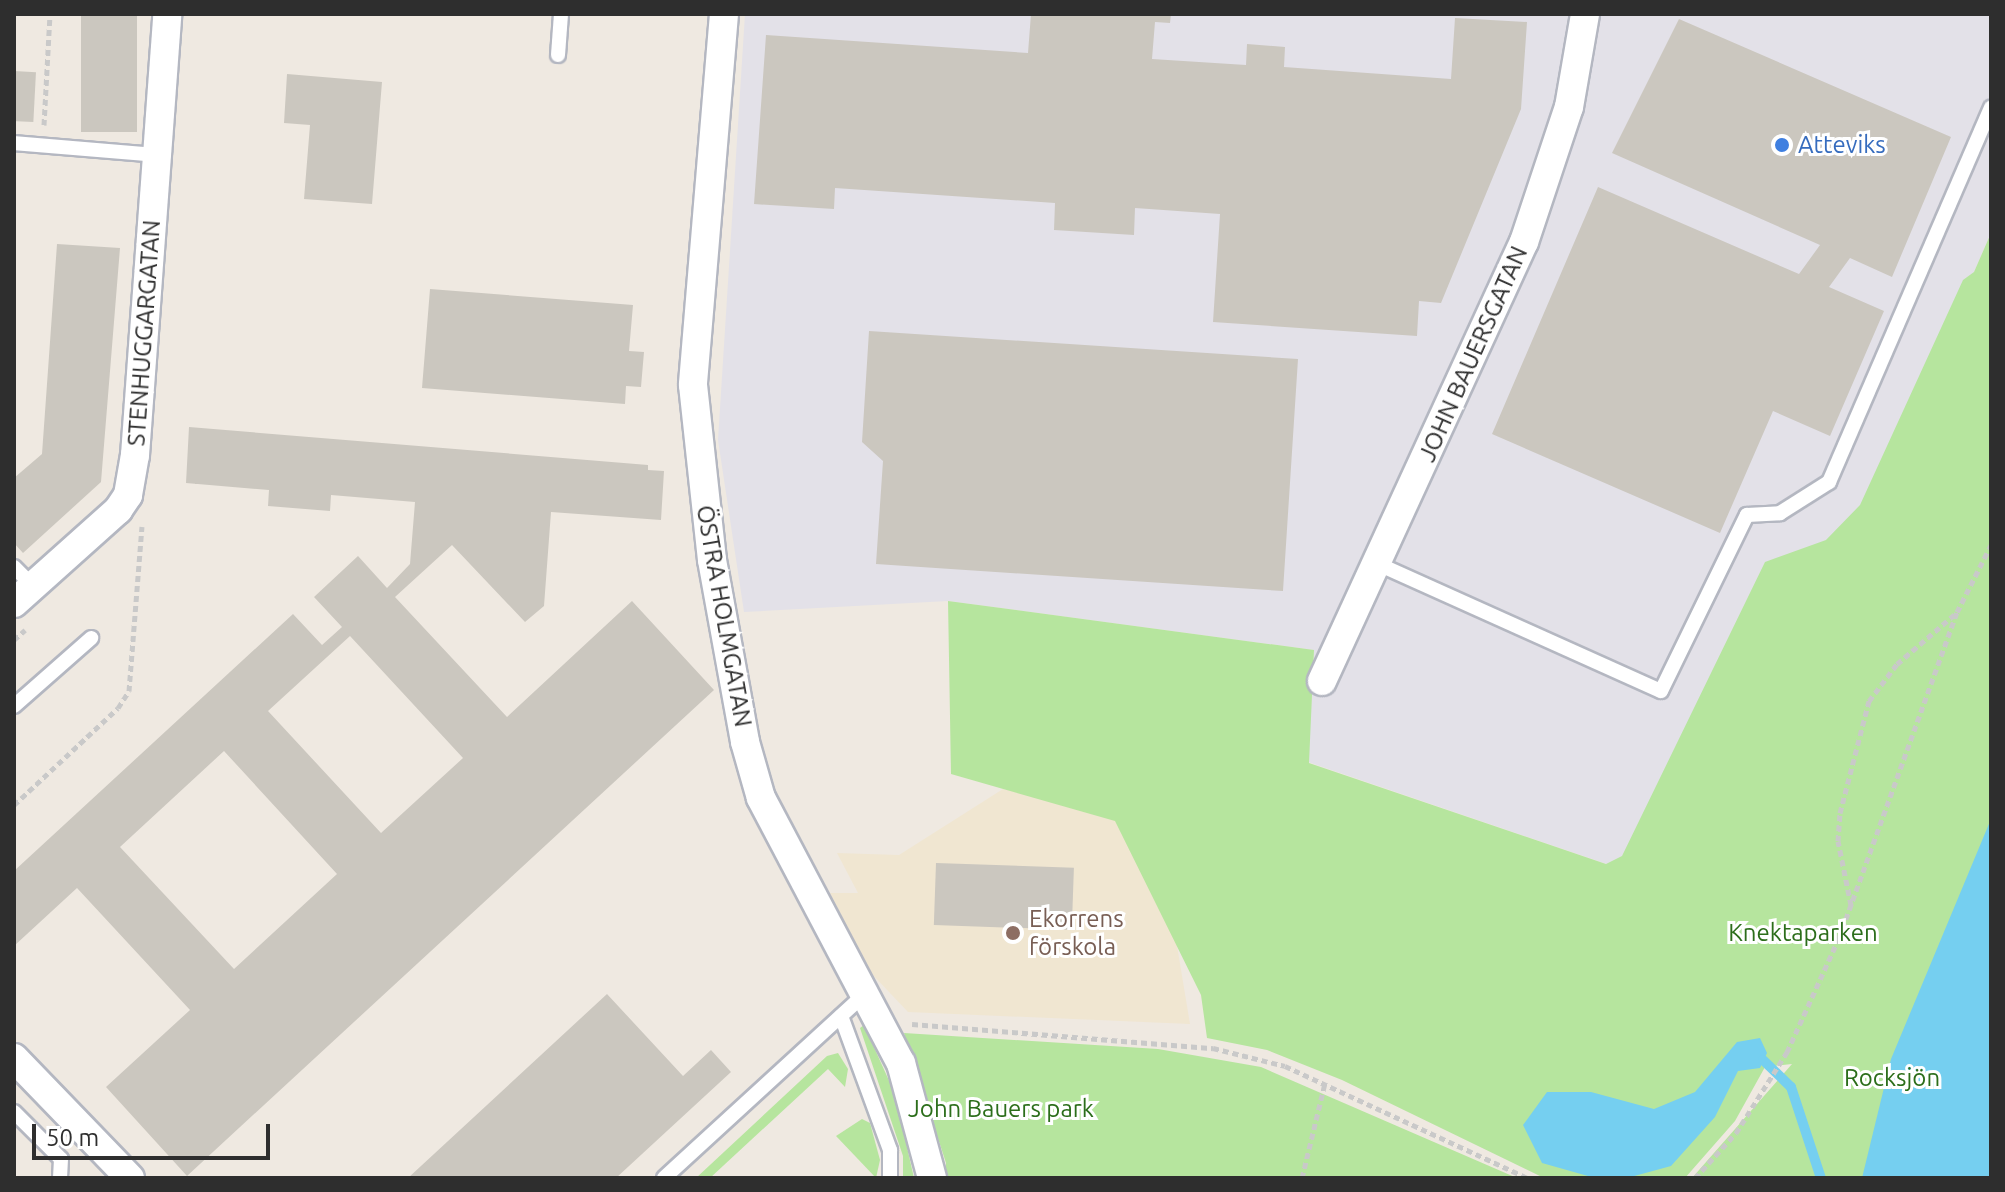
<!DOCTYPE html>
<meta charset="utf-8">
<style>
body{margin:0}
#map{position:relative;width:2005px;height:1192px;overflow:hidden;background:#efe9e1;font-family:Ubuntu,sans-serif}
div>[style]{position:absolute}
.industrial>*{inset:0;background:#e3e1e8}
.education>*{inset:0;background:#f0e6d1}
.green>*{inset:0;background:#b6e59e}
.water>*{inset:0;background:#75cff0}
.stream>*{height:10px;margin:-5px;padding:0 5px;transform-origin:5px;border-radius:5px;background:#75cff0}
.building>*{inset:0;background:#cbc7bf;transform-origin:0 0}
.path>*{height:5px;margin-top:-2.5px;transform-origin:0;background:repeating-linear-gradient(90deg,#c9c9c9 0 6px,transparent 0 10px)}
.roads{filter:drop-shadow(2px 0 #b4b7c1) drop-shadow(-2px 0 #b4b7c1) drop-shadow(0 2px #b4b7c1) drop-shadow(0 -2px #b4b7c1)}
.lane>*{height:14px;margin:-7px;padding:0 7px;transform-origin:7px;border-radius:7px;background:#fff}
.street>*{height:28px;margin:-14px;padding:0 14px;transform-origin:14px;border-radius:14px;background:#fff}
.dots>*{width:22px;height:22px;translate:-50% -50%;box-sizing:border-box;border:4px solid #fff;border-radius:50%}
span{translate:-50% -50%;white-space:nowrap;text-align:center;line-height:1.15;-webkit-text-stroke:6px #fff;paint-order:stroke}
.shop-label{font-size:24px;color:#366cbe}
.left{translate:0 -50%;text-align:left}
.street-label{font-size:24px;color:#2e2e2e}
.education-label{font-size:24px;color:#785e54}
.park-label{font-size:24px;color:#2c6e1b}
.frame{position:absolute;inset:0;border:16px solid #2e2e2e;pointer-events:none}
.scale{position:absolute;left:32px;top:1124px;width:238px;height:36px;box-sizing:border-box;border:4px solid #2e2e2e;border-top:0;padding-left:10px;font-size:24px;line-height:28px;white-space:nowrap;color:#2e2e2e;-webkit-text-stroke:6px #fff;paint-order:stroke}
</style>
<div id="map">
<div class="industrial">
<i style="clip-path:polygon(745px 14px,1991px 14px,1991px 233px,1857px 542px,1680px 889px,1308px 762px,1314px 650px,948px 601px,744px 612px,718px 440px)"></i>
</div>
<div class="education">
<i style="clip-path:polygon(1003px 789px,1157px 825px,1190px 1024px,908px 1012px,871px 973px,830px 893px,858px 893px,837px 853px,899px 855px)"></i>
</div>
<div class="green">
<i style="clip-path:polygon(1991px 233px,1991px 1178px,1692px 1178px,1792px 1064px,1765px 1067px,1735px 1121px,1685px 1178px,1544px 1178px,1342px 1080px,1267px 1050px,1207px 1038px,1201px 995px,1115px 821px,951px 774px,948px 601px,1314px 650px,1309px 763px,1606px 864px,1622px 856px,1765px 562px,1826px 540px,1860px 505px,1963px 280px,1974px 272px)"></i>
<i style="clip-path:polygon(864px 1025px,895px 1094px,914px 1178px,903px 1178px,903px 1156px,860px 1028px)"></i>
<i style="clip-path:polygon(904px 1033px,1158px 1049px,1261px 1067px,1517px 1178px,945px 1178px,946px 1163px)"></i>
<i style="clip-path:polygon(838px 1053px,848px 1069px,845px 1087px,828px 1069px,710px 1178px,696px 1178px,827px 1056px)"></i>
<i style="clip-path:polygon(862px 1119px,870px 1123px,880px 1160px,876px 1178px,836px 1136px)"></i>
</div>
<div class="water">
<i style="clip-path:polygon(1991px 819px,1991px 1178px,1862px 1178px,1891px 1059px)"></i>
<i style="clip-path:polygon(1760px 1038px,1767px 1053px,1760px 1068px,1738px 1071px,1715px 1117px,1671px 1166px,1627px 1178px,1595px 1178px,1542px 1163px,1523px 1125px,1547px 1092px,1591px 1092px,1654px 1109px,1695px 1092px,1737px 1042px)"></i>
</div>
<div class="stream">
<i style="left:1763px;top:1060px;width:39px;rotate:44deg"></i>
<i style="left:1791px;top:1087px;width:96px;rotate:71.8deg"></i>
</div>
<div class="building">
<i style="left:81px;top:14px;width:56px;height:118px"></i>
<i style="clip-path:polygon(1031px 14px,1171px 14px,1170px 23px,1155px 22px,1152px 59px,1246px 65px,1247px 44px,1285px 47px,1284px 67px,1451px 79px,1455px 18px,1527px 22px,1521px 109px,1441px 303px,1419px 301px,1417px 336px,1213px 322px,1220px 214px,1135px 208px,1134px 235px,1054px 230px,1055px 203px,835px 188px,834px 209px,754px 204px,766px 35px,1028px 53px)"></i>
<i style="clip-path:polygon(1679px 19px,1951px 137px,1892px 277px,1850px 258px,1829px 287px,1884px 311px,1830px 436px,1773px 411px,1720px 533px,1492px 434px,1598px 187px,1799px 274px,1820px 245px,1612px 153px)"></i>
<i style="left:14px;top:71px;width:22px;height:50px;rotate:3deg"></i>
<i style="clip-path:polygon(287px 74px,382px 82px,372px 204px,304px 199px,310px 125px,284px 123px)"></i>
<i style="clip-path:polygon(57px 244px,120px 248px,101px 482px,23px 553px,14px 543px,14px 478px,42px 454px)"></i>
<i style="clip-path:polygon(430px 289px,633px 305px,629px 351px,644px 352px,641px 387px,626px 386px,625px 404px,422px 388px)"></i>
<i style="clip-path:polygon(869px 331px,1298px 359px,1283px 591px,876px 564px,883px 461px,862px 442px)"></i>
<i style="clip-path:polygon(evenodd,189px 427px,648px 465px,648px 470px,664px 471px,661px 520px,551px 512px,544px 606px,525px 622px,452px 545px,395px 597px,507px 717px,632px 601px,714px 690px,187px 1176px,106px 1087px,190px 1010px,77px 888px,14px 946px,14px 871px,293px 614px,322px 645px,342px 627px,314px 597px,358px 556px,387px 588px,410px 564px,415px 502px,331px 495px,330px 511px,268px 506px,269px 490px,186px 483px,189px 427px,350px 636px,463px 758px,381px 833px,268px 711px,350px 636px,189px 427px,224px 751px,337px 874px,234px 969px,120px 847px,224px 751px)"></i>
<i style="left:936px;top:863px;width:138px;height:62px;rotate:2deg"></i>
<i style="clip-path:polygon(607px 994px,683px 1076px,711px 1050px,731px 1072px,616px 1178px,408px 1178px)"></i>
</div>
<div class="path">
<i style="left:44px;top:125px;width:111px;rotate:-86.9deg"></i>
<i style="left:14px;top:640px;width:15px;rotate:-42deg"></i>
<i style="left:14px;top:805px;width:142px;rotate:-43deg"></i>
<i style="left:118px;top:708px;width:20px;rotate:-57deg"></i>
<i style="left:129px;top:691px;width:165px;rotate:-85.5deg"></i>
<i style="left:1851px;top:905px;width:65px;rotate:-101.5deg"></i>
<i style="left:1838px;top:841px;width:28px;rotate:-86deg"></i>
<i style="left:1840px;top:813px;width:116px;rotate:-75.5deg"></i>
<i style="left:1869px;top:701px;width:46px;rotate:-52.9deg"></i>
<i style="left:1897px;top:664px;width:78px;rotate:-40.8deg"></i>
<i style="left:912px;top:1024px;width:302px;rotate:4.6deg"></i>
<i style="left:1213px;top:1048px;width:74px;rotate:14deg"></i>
<i style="left:1285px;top:1066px;width:267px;rotate:24.8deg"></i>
<i style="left:1302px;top:1178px;width:98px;rotate:-76.4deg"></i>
<i style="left:1695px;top:1178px;width:61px;rotate:-47.7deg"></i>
<i style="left:1736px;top:1133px;width:96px;rotate:-57.8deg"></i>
<i style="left:1787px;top:1052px;width:125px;rotate:-65.5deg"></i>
<i style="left:1839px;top:938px;width:347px;rotate:-70.1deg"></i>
<i style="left:1957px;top:612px;width:75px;rotate:-63.1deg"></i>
</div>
<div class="roads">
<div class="lane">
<i style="left:558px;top:55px;width:41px;rotate:-85.8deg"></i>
<i style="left:14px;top:143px;width:144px;rotate:4.8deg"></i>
<i style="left:1378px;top:564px;width:310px;rotate:24.2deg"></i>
<i style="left:1661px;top:691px;width:196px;rotate:-64deg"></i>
<i style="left:1747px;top:515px;width:33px;rotate:-3deg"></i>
<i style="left:1780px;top:513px;width:58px;rotate:-32.3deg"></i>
<i style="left:1829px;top:482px;width:408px;rotate:-66.6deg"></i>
<i style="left:14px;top:567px;width:27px;rotate:45deg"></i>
<i style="left:14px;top:706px;width:103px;rotate:-41.4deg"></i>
<i style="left:841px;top:1016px;width:143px;rotate:69.9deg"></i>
<i style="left:890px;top:1150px;width:28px;rotate:90deg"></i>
<i style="left:14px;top:1112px;width:66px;rotate:45deg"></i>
<i style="left:61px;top:1159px;width:19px;rotate:93deg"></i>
<i style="left:664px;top:1178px;width:271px;rotate:-42.5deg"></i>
</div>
<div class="street">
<i style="left:724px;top:14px;width:372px;rotate:94.8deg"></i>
<i style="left:693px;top:385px;width:176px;rotate:83.8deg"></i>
<i style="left:712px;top:560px;width:185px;rotate:79.7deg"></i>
<i style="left:745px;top:742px;width:58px;rotate:74.1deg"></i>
<i style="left:761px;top:798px;width:300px;rotate:62.2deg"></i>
<i style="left:901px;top:1063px;width:119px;rotate:74.9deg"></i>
<i style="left:14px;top:603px;width:140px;rotate:-41.8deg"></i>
<i style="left:118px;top:510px;width:18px;rotate:-56deg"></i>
<i style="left:128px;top:495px;width:41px;rotate:-80.1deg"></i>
<i style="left:135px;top:455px;width:442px;rotate:-85.8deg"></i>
<i style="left:1322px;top:681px;width:483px;rotate:-65.3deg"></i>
<i style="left:1524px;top:242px;width:142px;rotate:-71.6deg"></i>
<i style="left:1569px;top:107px;width:94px;rotate:-80.2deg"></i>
<i style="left:14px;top:1058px;width:167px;rotate:46deg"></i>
</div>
</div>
<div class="dots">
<i style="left:1782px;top:145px;background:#3f7fe0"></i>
<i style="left:1013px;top:933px;background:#8d6e63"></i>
</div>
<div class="shop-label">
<span class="left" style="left:1798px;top:145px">Atteviks</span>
</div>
<div class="street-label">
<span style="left:144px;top:333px;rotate:-86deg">STENHUGGARGATAN</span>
<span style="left:1473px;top:354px;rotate:-66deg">JOHN BAUERSGATAN</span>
<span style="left:724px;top:616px;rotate:80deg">ÖSTRA HOLMGATAN</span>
</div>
<div class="education-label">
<span class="left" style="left:1029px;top:933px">Ekorrens<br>förskola</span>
</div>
<div class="park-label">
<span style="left:1803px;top:933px">Knektaparken</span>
<span style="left:1892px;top:1078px">Rocksjön</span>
<span style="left:1001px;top:1109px">John Bauers park</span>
</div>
<div class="frame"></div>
<div class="scale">50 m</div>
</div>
